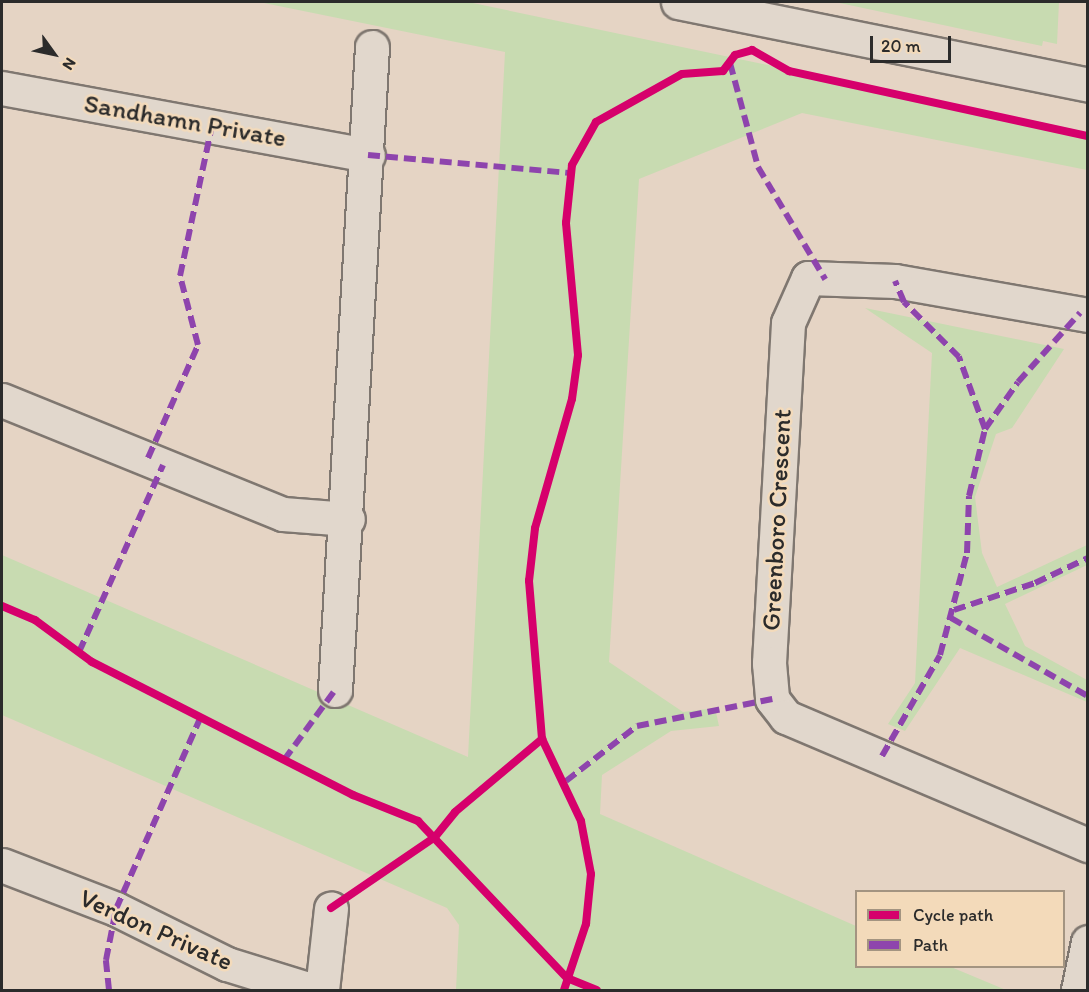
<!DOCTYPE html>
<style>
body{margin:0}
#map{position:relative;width:1089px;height:992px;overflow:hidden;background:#e5d4c4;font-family:Itim,sans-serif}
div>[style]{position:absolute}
.green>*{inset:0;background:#c8dbb1}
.roads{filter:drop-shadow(2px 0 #7f7770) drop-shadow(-2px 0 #7f7770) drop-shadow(0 2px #7f7770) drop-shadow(0 -2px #7f7770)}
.minor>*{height:33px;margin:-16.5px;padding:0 16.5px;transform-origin:16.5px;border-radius:16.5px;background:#e1d7cc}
.quiet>*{height:6px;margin-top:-3px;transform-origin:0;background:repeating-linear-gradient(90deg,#8e44ad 0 12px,transparent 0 18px)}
.cycleway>*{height:8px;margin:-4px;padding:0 4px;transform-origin:4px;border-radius:4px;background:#d6006c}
span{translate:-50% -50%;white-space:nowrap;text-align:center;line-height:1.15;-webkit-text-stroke:5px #f3daba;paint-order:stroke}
.street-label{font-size:26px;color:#2b2b2b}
.frame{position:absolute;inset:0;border:3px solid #2b2b2b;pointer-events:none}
.legend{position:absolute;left:855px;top:890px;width:210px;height:78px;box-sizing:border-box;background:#f3daba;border:2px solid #a39481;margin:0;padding:8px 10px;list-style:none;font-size:18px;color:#2b2b2b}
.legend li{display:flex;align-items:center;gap:12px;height:30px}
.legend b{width:30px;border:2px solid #a39481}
.north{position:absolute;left:24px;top:24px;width:60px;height:60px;-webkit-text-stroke:4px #f3daba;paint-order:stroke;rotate:123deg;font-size:16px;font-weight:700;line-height:24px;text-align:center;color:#2b2b2b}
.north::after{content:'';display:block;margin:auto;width:21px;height:27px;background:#2b2b2b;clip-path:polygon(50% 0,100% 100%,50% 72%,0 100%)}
.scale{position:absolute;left:870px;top:36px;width:81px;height:27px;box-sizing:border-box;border:3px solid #2b2b2b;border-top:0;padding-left:8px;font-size:18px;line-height:21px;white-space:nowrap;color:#2b2b2b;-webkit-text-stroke:4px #f3daba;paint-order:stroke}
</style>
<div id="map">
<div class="green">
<i style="clip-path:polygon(259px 2px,468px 2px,1087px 132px,1087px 170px,802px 113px,639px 179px,609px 662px,683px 712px,715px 708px,719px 726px,671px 731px,602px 775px,600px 814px,856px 926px,856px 966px,951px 967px,1006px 990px,456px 990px,459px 925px,447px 908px,2px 715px,2px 555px,468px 757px,505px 52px)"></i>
<i style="clip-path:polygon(835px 2px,1059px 2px,1057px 44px,1043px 41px,1042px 46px)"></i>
<i style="clip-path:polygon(865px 308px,1064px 349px,1012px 428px,996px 434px,975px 497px,982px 553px,997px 587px,1087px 545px,1087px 565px,1005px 604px,1025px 646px,1087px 680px,1087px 702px,960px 648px,905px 731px,888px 724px,915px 683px,932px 353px)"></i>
</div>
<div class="roads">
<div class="minor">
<i style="left:678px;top:2px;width:418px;rotate:11.4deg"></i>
<i style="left:2px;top:88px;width:372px;rotate:10.4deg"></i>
<i style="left:1088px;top:315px;width:196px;rotate:-170deg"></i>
<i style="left:895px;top:281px;width:87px;rotate:-178deg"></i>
<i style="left:808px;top:278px;width:49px;rotate:114deg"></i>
<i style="left:788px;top:323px;width:341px;rotate:93.2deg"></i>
<i style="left:769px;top:663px;width:36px;rotate:85deg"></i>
<i style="left:772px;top:699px;width:23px;rotate:52deg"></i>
<i style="left:786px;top:717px;width:328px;rotate:23deg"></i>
<i style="left:2px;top:400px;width:303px;rotate:22.1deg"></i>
<i style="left:283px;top:514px;width:65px;rotate:4.4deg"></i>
<i style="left:335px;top:690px;width:644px;rotate:-86.71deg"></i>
<i style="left:2px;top:865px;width:122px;rotate:21.1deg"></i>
<i style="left:116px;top:909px;width:124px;rotate:26.4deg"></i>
<i style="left:227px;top:964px;width:88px;rotate:17.2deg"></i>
<i style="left:322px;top:990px;width:82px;rotate:-83.7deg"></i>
<i style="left:1078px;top:990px;width:49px;rotate:-78.2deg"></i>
</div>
</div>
<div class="quiet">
<i style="left:730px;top:63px;width:108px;rotate:74.9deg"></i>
<i style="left:758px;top:167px;width:131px;rotate:59.1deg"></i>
<i style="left:368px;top:155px;width:204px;rotate:5.1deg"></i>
<i style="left:985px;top:429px;width:57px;rotate:-54.9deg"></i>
<i style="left:1018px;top:382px;width:93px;rotate:-48.1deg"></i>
<i style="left:148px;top:458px;width:124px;rotate:-66.1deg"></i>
<i style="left:198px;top:345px;width:71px;rotate:-104.6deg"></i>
<i style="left:180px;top:276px;width:153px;rotate:-78deg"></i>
<i style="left:954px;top:610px;width:85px;rotate:-18.4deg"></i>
<i style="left:1035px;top:583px;width:59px;rotate:-25.3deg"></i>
<i style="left:951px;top:618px;width:158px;rotate:29.7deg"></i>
<i style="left:79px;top:652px;width:205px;rotate:-65.8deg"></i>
<i style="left:882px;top:756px;width:116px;rotate:-60.1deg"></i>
<i style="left:940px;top:655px;width:106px;rotate:-75.2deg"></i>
<i style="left:967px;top:553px;width:57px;rotate:-88deg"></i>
<i style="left:969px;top:496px;width:69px;rotate:-76.6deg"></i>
<i style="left:985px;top:429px;width:77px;rotate:-109.9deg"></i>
<i style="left:959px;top:357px;width:78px;rotate:-135deg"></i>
<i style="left:904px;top:302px;width:23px;rotate:-113deg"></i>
<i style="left:284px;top:760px;width:87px;rotate:-53.9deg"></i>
<i style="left:566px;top:781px;width:90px;rotate:-37.8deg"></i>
<i style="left:637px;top:726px;width:138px;rotate:-11.3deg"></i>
<i style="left:109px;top:990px;width:30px;rotate:-96deg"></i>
<i style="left:106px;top:960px;width:52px;rotate:-78.9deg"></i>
<i style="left:116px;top:909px;width:211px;rotate:-66.2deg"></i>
</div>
<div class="cycleway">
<i style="left:2px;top:606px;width:36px;rotate:23deg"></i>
<i style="left:35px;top:620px;width:71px;rotate:36.4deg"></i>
<i style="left:92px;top:662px;width:293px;rotate:27deg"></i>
<i style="left:353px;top:795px;width:70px;rotate:21.8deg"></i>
<i style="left:418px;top:821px;width:216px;rotate:46.5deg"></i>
<i style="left:567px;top:978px;width:32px;rotate:22deg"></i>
<i style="left:331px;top:908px;width:126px;rotate:-34.3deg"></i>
<i style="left:435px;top:837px;width:32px;rotate:-51deg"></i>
<i style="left:455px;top:812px;width:114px;rotate:-40deg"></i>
<i style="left:564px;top:990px;width:70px;rotate:-71.6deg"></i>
<i style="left:586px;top:924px;width:50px;rotate:-84.3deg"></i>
<i style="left:591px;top:874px;width:54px;rotate:-100.7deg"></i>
<i style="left:581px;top:821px;width:91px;rotate:-115.4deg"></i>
<i style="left:542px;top:739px;width:159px;rotate:-94.7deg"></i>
<i style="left:529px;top:581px;width:53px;rotate:-83.5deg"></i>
<i style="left:535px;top:528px;width:134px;rotate:-74deg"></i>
<i style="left:572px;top:399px;width:44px;rotate:-82.2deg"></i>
<i style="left:578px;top:355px;width:133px;rotate:-95.2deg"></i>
<i style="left:566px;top:223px;width:58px;rotate:-84.1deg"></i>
<i style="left:572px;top:165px;width:49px;rotate:-60.8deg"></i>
<i style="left:596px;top:122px;width:98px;rotate:-29.2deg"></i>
<i style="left:682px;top:74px;width:41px;rotate:-4.2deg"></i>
<i style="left:723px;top:71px;width:20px;rotate:-53deg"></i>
<i style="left:735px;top:55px;width:18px;rotate:-16deg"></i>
<i style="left:752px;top:50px;width:43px;rotate:29.6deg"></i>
<i style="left:789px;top:71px;width:306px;rotate:12.3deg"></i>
</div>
<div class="street-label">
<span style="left:185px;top:121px;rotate:10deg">Sandhamn Private</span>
<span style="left:777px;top:520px;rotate:-87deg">Greenboro Crescent</span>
<span style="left:156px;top:930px;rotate:24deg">Verdon Private</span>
</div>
<div class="frame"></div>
<ul class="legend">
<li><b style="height:8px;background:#d6006c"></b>Cycle path</li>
<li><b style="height:8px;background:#8e44ad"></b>Path</li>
</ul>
<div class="north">N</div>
<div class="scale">20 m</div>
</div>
